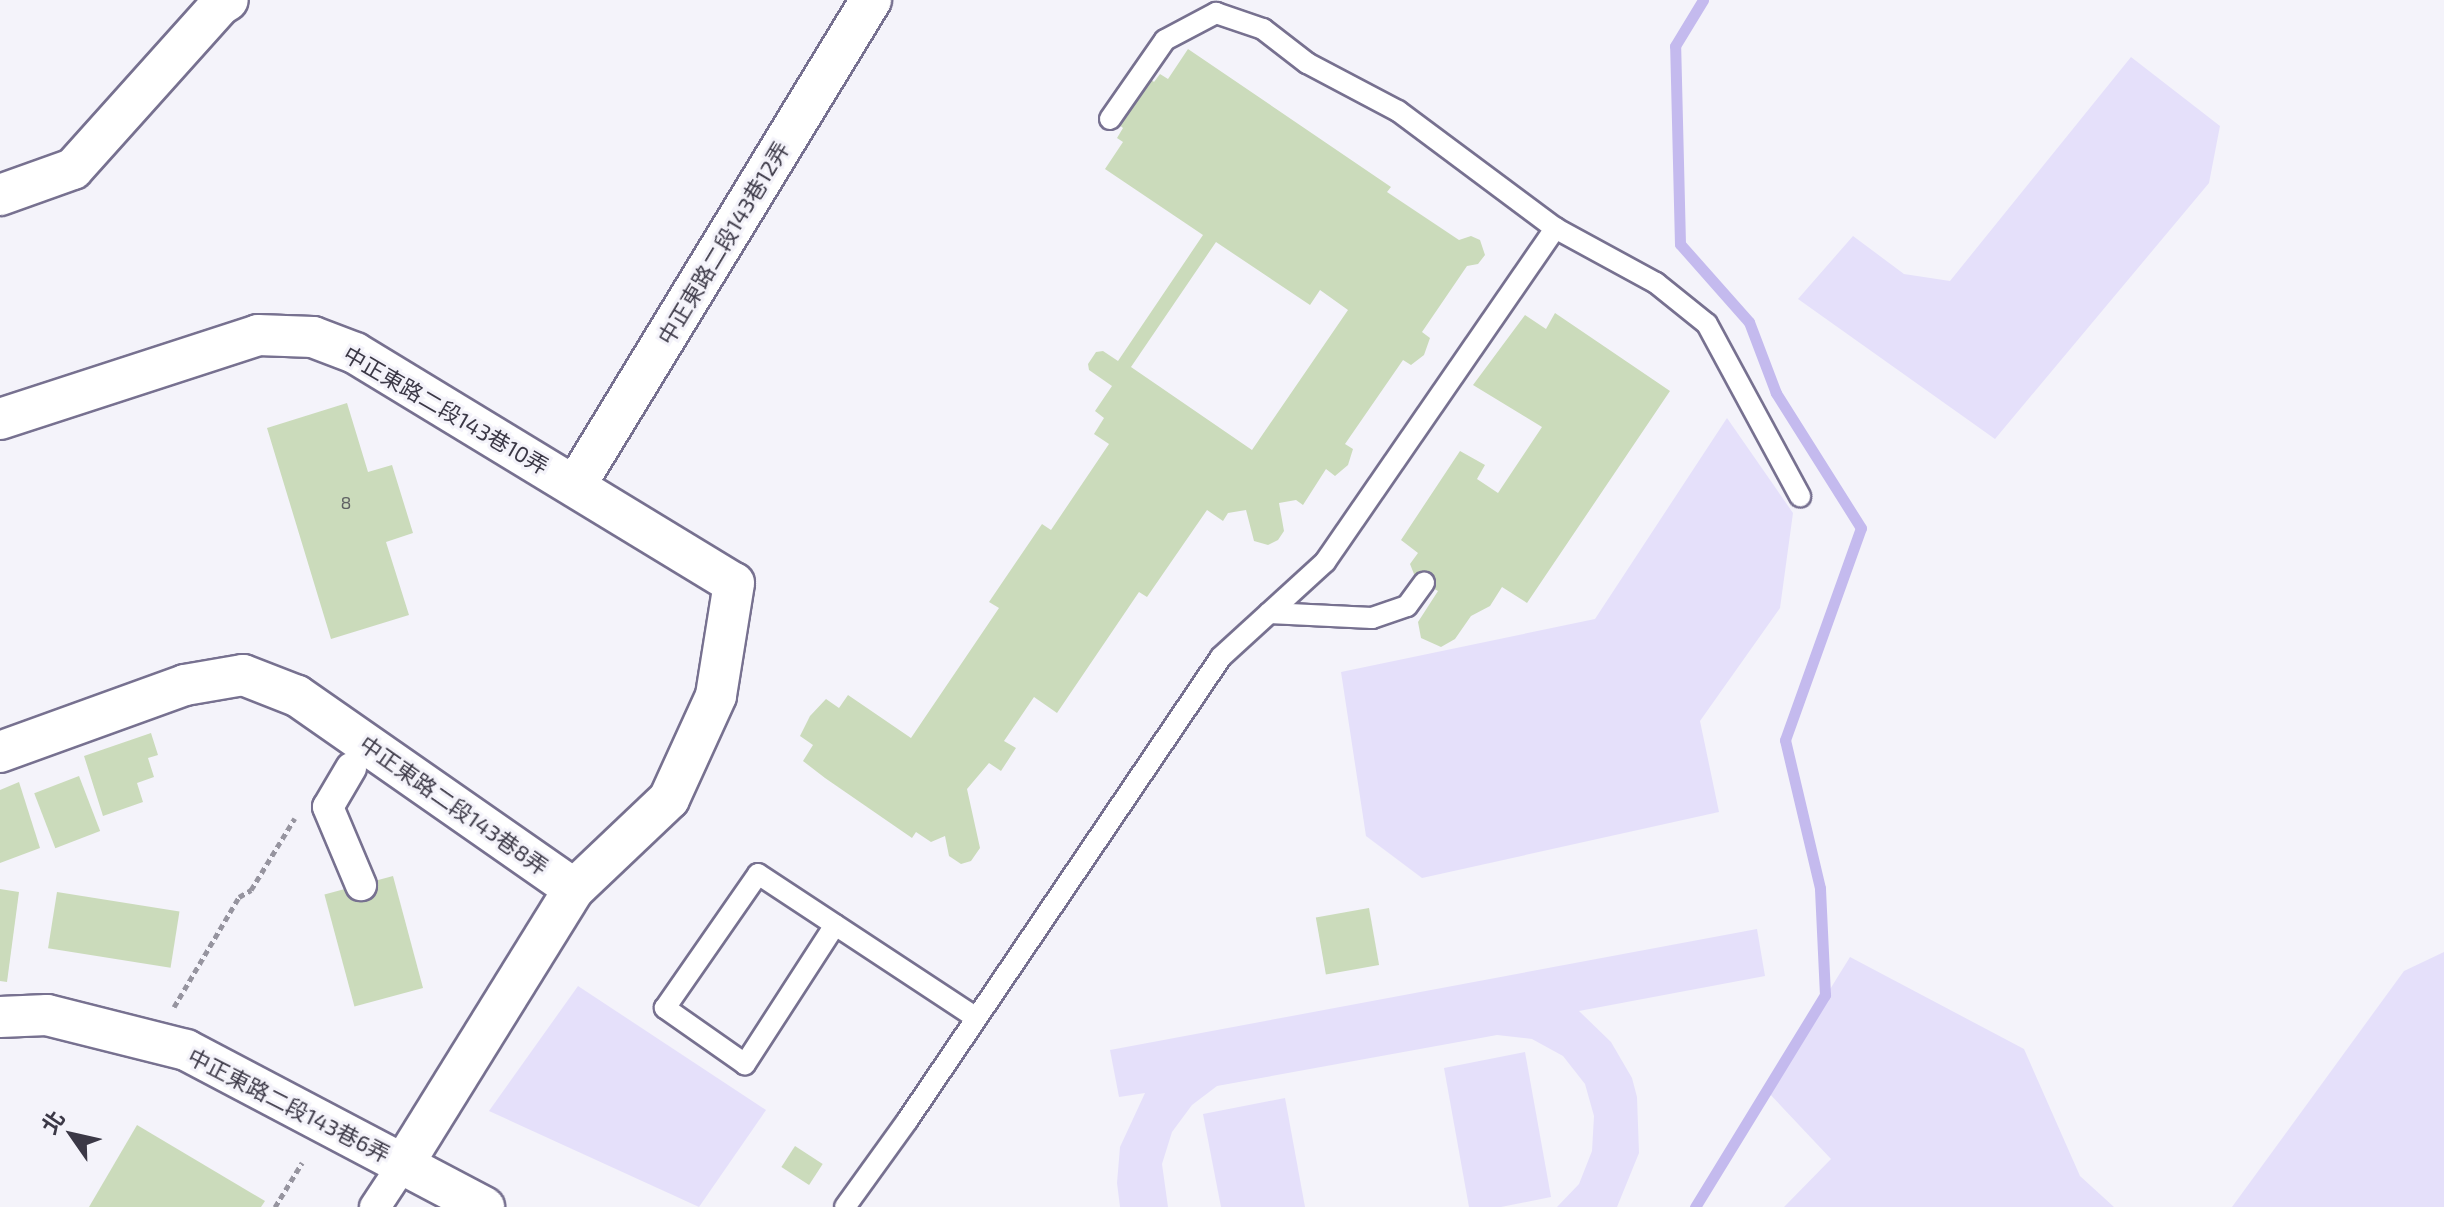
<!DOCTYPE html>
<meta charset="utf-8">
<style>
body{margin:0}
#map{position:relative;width:2444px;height:1207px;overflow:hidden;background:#f4f3fa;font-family:"Exo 2","Noto Sans TC",sans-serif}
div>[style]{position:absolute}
.green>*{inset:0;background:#e5e0fa}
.stream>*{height:11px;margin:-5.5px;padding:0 5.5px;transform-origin:5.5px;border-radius:5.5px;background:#c4baee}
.building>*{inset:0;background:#cbdbbb;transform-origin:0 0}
.path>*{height:5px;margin-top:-2.5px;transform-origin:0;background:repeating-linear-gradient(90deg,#96949f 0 6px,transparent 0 10px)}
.roads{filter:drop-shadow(2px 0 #777190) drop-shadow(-2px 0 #777190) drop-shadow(0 2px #777190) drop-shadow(0 -2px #777190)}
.service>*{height:20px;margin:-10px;padding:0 10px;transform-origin:10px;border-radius:10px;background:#fff}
.pedestrian>*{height:30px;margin:-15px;padding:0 15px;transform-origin:15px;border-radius:15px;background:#fff}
.minor>*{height:40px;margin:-20px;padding:0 20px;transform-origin:20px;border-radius:20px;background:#fff}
span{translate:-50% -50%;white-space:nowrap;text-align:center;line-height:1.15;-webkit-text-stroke:6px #f4f3fa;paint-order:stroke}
.number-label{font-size:18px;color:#5f6163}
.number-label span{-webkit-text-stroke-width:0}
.street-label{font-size:22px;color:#3b3846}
.north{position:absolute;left:32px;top:1095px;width:80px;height:80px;-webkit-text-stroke:6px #f4f3fa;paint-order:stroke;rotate:304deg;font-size:22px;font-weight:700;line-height:32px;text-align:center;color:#3b3846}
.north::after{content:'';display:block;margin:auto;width:28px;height:36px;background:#3b3846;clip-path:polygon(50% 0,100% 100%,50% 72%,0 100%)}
</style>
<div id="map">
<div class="green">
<i style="clip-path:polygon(2131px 57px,2220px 126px,2209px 183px,1995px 439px,1798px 299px,1853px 236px,1904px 274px,1950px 281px)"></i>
<i style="clip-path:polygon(1727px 418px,1793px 513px,1780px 608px,1700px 721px,1719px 812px,1422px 878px,1366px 836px,1341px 672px,1595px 619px)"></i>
<i style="clip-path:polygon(1757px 929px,1765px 976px,1579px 1011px,1611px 1042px,1632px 1078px,1637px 1097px,1639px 1153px,1617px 1207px,1557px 1207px,1579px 1184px,1592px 1151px,1594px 1116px,1585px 1084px,1563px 1056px,1532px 1039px,1497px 1035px,1217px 1086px,1192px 1105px,1172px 1132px,1162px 1164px,1168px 1207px,1120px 1207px,1117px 1183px,1120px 1147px,1145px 1093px,1119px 1097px,1110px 1050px)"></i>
<i style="clip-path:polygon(2444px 952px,2444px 1207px,2232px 1207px,2404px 971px)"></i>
<i style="clip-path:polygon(1850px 957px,2024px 1049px,2080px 1176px,2114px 1207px,1784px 1207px,1831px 1159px,1767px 1091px)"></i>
<i style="clip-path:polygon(578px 986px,766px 1110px,699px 1207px,489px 1111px)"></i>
<i style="clip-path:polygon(1525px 1052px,1551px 1197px,1501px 1207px,1469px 1207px,1444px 1068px)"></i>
<i style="clip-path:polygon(1285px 1098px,1305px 1207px,1221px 1207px,1203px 1114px)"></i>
</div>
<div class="stream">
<i style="left:1695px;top:1207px;width:249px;rotate:-58.5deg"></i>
<i style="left:1825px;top:995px;width:107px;rotate:-92.7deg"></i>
<i style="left:1820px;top:888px;width:152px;rotate:-103.3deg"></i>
<i style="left:1785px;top:740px;width:225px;rotate:-70.3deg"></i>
<i style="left:1861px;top:528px;width:160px;rotate:-122.2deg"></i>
<i style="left:1776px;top:393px;width:76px;rotate:-110.8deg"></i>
<i style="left:1749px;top:322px;width:104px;rotate:-131.5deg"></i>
<i style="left:1680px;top:244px;width:198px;rotate:-91.4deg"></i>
<i style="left:1675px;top:46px;width:54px;rotate:-58.7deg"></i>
</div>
<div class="building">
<i style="clip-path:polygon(evenodd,1188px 49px,1391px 187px,1387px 192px,1459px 240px,1471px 236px,1480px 240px,1485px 255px,1478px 264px,1467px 266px,1422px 332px,1430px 338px,1424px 355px,1411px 365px,1403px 360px,1345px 444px,1353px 449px,1348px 465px,1335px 476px,1326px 469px,1303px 505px,1296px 500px,1279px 503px,1284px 531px,1278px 540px,1268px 545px,1254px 541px,1246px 510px,1228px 513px,1223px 521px,1207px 510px,1147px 597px,1139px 592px,1057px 713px,1034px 697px,1004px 741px,1016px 748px,1001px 771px,989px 763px,967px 789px,980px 848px,971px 861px,961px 864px,949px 856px,945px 836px,931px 842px,916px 832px,912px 838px,825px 778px,803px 761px,813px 745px,800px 736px,810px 716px,826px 699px,839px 708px,848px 695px,911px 738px,999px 608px,989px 602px,1042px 524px,1051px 530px,1109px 444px,1094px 434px,1104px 418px,1095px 411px,1112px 386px,1089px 370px,1088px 364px,1096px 352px,1103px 351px,1118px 361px,1203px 235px,1105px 169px,1123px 142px,1117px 138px,1123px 128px,1117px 123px,1148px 77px,1154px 82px,1160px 74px,1168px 79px,1188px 49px,1216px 242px,1310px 305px,1320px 290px,1348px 310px,1252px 450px,1131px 367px,1216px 242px)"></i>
<i style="clip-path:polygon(1555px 313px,1670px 391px,1527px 603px,1502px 587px,1490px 606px,1471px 616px,1455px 639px,1441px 647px,1421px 638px,1418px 622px,1438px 591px,1416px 579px,1410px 564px,1418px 553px,1401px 540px,1460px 451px,1485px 465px,1477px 479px,1498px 493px,1542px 427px,1473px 385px,1525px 315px,1546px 329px)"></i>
<i style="clip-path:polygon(347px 403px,368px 472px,392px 465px,413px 533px,386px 542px,409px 615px,331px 639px,267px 428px)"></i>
<i style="clip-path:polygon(151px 733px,158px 755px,148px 758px,154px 777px,137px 783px,143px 802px,103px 816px,84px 756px)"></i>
<i style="left:79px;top:776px;width:59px;height:48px;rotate:69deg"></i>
<i style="clip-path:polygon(19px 782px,40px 848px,0 863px,0 790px)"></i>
<i style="left:393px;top:876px;width:116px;height:71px;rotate:75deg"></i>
<i style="clip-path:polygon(0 889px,19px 892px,7px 982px,0 981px)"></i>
<i style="left:57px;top:892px;width:124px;height:57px;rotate:9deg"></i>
<i style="left:1369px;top:908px;width:58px;height:54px;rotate:80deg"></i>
<i style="clip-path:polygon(137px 1125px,265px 1201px,261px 1207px,89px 1207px)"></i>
<i style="left:795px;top:1146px;width:33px;height:25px;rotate:33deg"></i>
</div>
<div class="path">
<i style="left:174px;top:1007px;width:128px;rotate:-59.4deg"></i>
<i style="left:239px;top:897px;width:14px;rotate:-30deg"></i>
<i style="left:251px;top:890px;width:84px;rotate:-58.6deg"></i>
<i style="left:275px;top:1207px;width:52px;rotate:-58.5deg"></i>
</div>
<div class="roads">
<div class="service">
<i style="left:1110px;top:119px;width:96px;rotate:-55.2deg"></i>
<i style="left:1165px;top:40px;width:58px;rotate:-27.9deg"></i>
<i style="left:1216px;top:13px;width:50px;rotate:18.8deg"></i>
<i style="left:1263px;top:29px;width:56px;rotate:37.7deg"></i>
<i style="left:1307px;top:63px;width:103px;rotate:27.8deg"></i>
<i style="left:1398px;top:111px;width:196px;rotate:36.7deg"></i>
<i style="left:1555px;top:228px;width:115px;rotate:28.6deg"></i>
<i style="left:1656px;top:283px;width:65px;rotate:38.8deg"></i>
<i style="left:1707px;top:324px;width:196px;rotate:61.6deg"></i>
<i style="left:1269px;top:613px;width:103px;rotate:2.8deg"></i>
<i style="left:1372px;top:618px;width:37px;rotate:-19deg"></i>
<i style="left:1407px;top:606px;width:29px;rotate:-54deg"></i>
<i style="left:835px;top:925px;width:166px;rotate:122.9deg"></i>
<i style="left:745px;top:1064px;width:98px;rotate:-145deg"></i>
<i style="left:665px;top:1008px;width:163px;rotate:-55.2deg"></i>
<i style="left:758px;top:874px;width:261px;rotate:33.4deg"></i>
<i style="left:845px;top:1207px;width:106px;rotate:-54.2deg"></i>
<i style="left:907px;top:1121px;width:560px;rotate:-55.91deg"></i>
<i style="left:1221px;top:657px;width:141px;rotate:-42.4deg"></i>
<i style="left:1325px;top:562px;width:406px;rotate:-55.4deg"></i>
</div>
<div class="pedestrian">
<i style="left:351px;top:768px;width:45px;rotate:120.5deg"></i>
<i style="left:328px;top:807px;width:85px;rotate:67.1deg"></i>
<i style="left:375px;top:1207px;width:53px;rotate:-56.6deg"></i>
</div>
<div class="minor">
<i style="left:0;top:195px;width:77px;rotate:-19.6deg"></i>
<i style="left:73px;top:169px;width:220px;rotate:-48.1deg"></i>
<i style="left:220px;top:5px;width:9px;rotate:-32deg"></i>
<i style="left:0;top:419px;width:271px;rotate:-18deg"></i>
<i style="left:258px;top:335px;width:55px;rotate:2.1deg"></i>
<i style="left:313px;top:337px;width:45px;rotate:20.9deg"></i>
<i style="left:355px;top:353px;width:443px;rotate:31.3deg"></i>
<i style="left:734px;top:583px;width:114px;rotate:99.1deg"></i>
<i style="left:716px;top:696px;width:113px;rotate:114.5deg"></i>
<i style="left:669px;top:799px;width:131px;rotate:136.5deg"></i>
<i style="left:574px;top:889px;width:338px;rotate:-145.1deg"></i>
<i style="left:297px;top:696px;width:58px;rotate:-158.7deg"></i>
<i style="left:243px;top:675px;width:59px;rotate:170.2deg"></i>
<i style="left:185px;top:685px;width:197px;rotate:160.1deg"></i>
<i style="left:575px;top:486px;width:569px;rotate:-58.66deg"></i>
<i style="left:0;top:1017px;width:47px;rotate:-2.4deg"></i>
<i style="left:47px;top:1015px;width:143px;rotate:14.1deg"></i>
<i style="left:186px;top:1050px;width:337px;rotate:27.8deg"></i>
<i style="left:404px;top:1163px;width:322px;rotate:-58.2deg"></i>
</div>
</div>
<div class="number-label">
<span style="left:346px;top:502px">8</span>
</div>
<div class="street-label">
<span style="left:723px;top:243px;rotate:-59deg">中正東路二段143巷12弄</span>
<span style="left:446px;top:410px;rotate:30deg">中正東路二段143巷10弄</span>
<span style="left:454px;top:805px;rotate:35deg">中正東路二段143巷8弄</span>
<span style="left:289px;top:1105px;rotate:27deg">中正東路二段143巷6弄</span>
</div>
<div class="north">北</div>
</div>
